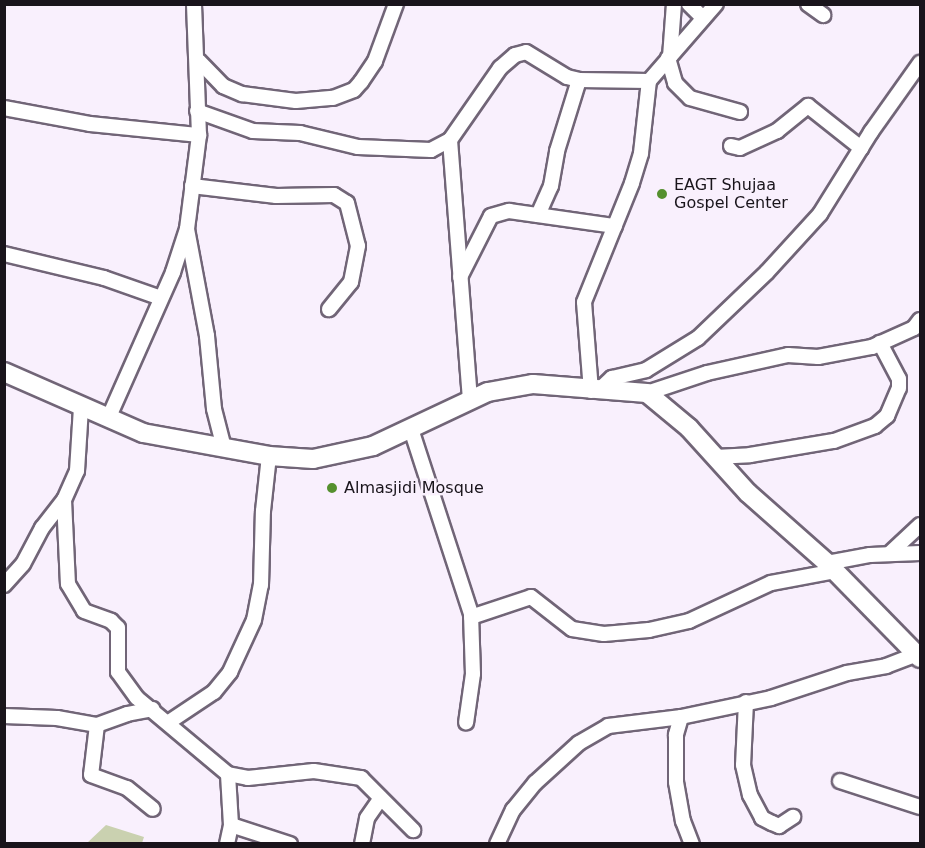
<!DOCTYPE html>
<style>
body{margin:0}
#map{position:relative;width:925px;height:848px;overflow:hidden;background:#f9f0fd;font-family:"DejaVu Sans",sans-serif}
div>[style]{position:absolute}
.green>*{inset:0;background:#cad1b0}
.roads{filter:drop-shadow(2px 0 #716577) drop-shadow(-2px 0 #716577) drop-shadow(0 2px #716577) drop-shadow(0 -2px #716577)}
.minor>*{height:14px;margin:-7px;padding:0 7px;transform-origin:7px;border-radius:7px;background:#fff}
.tertiary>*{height:18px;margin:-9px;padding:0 9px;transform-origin:9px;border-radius:9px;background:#fff}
.dots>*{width:16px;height:16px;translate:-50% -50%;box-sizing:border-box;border:3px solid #f9f0fd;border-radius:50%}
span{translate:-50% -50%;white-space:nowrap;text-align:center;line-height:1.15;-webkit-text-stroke:5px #f9f0fd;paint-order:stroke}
.poi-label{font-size:16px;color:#19141b}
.left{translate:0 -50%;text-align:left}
.frame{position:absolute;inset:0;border:6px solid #19141b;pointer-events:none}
</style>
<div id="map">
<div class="green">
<i style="clip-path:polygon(106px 825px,144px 837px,142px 843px,87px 843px)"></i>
</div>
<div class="roads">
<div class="minor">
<i style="left:689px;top:4px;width:20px;rotate:45deg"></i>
<i style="left:808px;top:4px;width:19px;rotate:36deg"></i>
<i style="left:670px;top:57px;width:53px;rotate:-85.7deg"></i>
<i style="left:668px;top:58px;width:26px;rotate:74deg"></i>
<i style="left:675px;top:83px;width:21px;rotate:45deg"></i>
<i style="left:690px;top:98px;width:52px;rotate:15.6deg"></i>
<i style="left:199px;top:61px;width:35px;rotate:46deg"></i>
<i style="left:223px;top:86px;width:21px;rotate:23deg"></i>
<i style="left:242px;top:94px;width:54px;rotate:7.4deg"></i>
<i style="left:296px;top:101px;width:37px;rotate:-5deg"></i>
<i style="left:333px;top:98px;width:22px;rotate:-21deg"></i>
<i style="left:354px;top:90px;width:11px;rotate:-49deg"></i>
<i style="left:361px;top:82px;width:25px;rotate:-56deg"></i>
<i style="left:375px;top:61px;width:61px;rotate:-69.8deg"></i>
<i style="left:4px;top:108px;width:87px;rotate:10.5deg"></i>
<i style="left:90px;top:124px;width:110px;rotate:5.8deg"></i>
<i style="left:197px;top:111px;width:59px;rotate:19.7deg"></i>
<i style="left:253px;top:131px;width:47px;rotate:2.4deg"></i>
<i style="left:300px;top:133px;width:60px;rotate:13.6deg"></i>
<i style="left:358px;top:147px;width:73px;rotate:2.4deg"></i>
<i style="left:431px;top:150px;width:21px;rotate:-28deg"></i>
<i style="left:450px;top:140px;width:88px;rotate:-55.2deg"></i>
<i style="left:500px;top:68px;width:20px;rotate:-41deg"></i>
<i style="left:515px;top:55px;width:11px;rotate:-15deg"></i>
<i style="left:526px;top:52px;width:48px;rotate:31.4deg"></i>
<i style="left:567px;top:77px;width:12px;rotate:14deg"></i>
<i style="left:579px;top:80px;width:70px;rotate:0.8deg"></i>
<i style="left:649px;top:81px;width:102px;rotate:-49deg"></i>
<i style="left:450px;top:140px;width:262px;rotate:85.6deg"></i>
<i style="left:731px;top:146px;width:9px;rotate:13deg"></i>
<i style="left:740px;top:148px;width:41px;rotate:-24.7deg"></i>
<i style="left:777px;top:131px;width:40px;rotate:-39deg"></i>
<i style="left:808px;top:106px;width:68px;rotate:38.4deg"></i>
<i style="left:192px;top:186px;width:85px;rotate:6.8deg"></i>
<i style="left:276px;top:196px;width:58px;rotate:-1deg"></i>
<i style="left:334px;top:195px;width:15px;rotate:32deg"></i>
<i style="left:347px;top:203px;width:44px;rotate:75.7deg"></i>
<i style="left:358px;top:246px;width:37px;rotate:101deg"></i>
<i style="left:351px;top:282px;width:35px;rotate:129deg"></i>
<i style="left:538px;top:215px;width:32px;rotate:-66deg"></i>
<i style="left:551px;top:186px;width:36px;rotate:-80deg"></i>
<i style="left:557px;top:151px;width:74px;rotate:-72.8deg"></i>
<i style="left:187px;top:229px;width:109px;rotate:79.4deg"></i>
<i style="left:207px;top:336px;width:73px;rotate:84.5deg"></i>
<i style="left:214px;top:409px;width:40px;rotate:75.6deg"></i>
<i style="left:4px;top:254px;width:103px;rotate:13.5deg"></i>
<i style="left:104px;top:278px;width:60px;rotate:19.3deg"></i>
<i style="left:460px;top:277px;width:68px;rotate:-63.1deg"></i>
<i style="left:491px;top:216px;width:19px;rotate:-16deg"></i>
<i style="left:509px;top:211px;width:107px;rotate:8.1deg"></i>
<i style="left:599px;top:390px;width:18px;rotate:-43deg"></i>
<i style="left:612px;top:378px;width:35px;rotate:-13deg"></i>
<i style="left:646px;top:370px;width:61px;rotate:-31.6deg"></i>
<i style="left:698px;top:338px;width:95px;rotate:-43.7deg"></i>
<i style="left:767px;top:272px;width:79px;rotate:-47.6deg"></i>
<i style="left:820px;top:214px;width:97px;rotate:-58.1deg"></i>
<i style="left:871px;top:132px;width:85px;rotate:-54.6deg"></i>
<i style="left:591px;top:391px;width:89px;rotate:-94.5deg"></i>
<i style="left:584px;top:302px;width:128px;rotate:-68deg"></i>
<i style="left:632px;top:183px;width:31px;rotate:-73deg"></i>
<i style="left:641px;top:153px;width:72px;rotate:-83.7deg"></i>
<i style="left:647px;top:393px;width:63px;rotate:-18.4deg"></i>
<i style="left:707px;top:373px;width:83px;rotate:-12.5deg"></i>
<i style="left:788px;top:355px;width:30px;rotate:4deg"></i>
<i style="left:818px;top:357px;width:55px;rotate:-10.5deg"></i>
<i style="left:872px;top:347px;width:46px;rotate:-24.3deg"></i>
<i style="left:914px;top:328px;width:10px;rotate:-53deg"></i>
<i style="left:108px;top:419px;width:161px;rotate:-66.1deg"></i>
<i style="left:173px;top:272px;width:45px;rotate:-72deg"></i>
<i style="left:187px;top:229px;width:95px;rotate:-82.7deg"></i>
<i style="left:199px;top:135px;width:131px;rotate:-92.2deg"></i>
<i style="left:411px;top:429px;width:194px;rotate:72deg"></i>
<i style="left:471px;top:614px;width:60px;rotate:88.1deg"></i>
<i style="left:473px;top:674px;width:49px;rotate:98.1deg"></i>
<i style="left:715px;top:457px;width:35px;rotate:-3deg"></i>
<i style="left:750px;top:455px;width:85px;rotate:-9.5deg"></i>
<i style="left:834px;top:441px;width:44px;rotate:-20.1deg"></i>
<i style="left:875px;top:426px;width:16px;rotate:-40deg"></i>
<i style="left:887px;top:416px;width:30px;rotate:-67deg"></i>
<i style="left:899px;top:388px;width:9px;rotate:-90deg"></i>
<i style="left:899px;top:379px;width:41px;rotate:-117.8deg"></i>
<i style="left:64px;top:500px;width:84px;rotate:87.3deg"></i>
<i style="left:68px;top:584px;width:31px;rotate:59deg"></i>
<i style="left:84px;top:611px;width:29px;rotate:20deg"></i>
<i style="left:111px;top:621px;width:10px;rotate:45deg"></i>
<i style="left:118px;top:628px;width:44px;rotate:90deg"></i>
<i style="left:118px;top:672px;width:32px;rotate:54deg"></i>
<i style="left:137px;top:698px;width:119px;rotate:39.9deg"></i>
<i style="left:228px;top:774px;width:20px;rotate:11deg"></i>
<i style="left:248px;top:778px;width:66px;rotate:-6.1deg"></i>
<i style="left:314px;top:771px;width:48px;rotate:8.5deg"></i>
<i style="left:361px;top:778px;width:74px;rotate:45deg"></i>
<i style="left:890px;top:553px;width:41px;rotate:-43deg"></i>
<i style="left:827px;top:563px;width:44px;rotate:-10.5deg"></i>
<i style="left:870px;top:555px;width:50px;rotate:-2.3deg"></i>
<i style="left:4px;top:585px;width:28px;rotate:-48deg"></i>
<i style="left:23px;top:564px;width:41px;rotate:-62.2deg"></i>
<i style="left:42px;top:528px;width:36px;rotate:-52deg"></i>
<i style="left:64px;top:500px;width:32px;rotate:-66deg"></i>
<i style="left:77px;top:471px;width:64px;rotate:-86.4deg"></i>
<i style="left:471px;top:617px;width:63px;rotate:-18.4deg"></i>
<i style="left:531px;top:597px;width:52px;rotate:38deg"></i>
<i style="left:572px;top:629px;width:32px;rotate:9deg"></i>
<i style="left:604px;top:634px;width:45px;rotate:-5.1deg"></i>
<i style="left:649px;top:630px;width:41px;rotate:-12.7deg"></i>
<i style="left:689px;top:621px;width:90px;rotate:-24.9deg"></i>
<i style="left:771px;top:583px;width:65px;rotate:-10.6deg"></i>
<i style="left:746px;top:702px;width:63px;rotate:92.7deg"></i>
<i style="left:743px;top:765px;width:31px;rotate:77deg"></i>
<i style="left:750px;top:795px;width:26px;rotate:62deg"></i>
<i style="left:762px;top:818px;width:11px;rotate:27deg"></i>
<i style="left:772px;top:823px;width:8px;rotate:23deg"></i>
<i style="left:779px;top:826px;width:17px;rotate:-33deg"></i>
<i style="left:4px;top:716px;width:53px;rotate:2.2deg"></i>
<i style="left:57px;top:718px;width:41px;rotate:9.9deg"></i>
<i style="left:97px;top:725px;width:32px;rotate:-20deg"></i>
<i style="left:127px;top:714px;width:26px;rotate:-11deg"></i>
<i style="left:681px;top:717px;width:19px;rotate:106deg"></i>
<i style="left:676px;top:735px;width:47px;rotate:90deg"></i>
<i style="left:676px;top:782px;width:40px;rotate:80deg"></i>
<i style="left:683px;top:821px;width:25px;rotate:69deg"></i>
<i style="left:169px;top:722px;width:54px;rotate:-33.7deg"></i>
<i style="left:214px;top:692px;width:26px;rotate:-51deg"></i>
<i style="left:230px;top:672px;width:57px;rotate:-65.2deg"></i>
<i style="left:254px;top:620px;width:36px;rotate:-79deg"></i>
<i style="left:261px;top:585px;width:74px;rotate:-88.5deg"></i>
<i style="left:263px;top:511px;width:55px;rotate:-83.8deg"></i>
<i style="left:97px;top:725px;width:50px;rotate:96.8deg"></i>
<i style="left:91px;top:775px;width:38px;rotate:20deg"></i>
<i style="left:127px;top:788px;width:33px;rotate:39deg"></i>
<i style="left:840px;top:781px;width:84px;rotate:18deg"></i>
<i style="left:231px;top:825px;width:62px;rotate:17.9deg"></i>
<i style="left:227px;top:844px;width:19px;rotate:-78deg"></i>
<i style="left:231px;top:825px;width:51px;rotate:-93.4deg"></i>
<i style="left:362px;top:844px;width:26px;rotate:-79deg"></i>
<i style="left:367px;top:818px;width:24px;rotate:-55deg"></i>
<i style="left:497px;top:844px;width:38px;rotate:-65deg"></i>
<i style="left:513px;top:810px;width:35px;rotate:-51deg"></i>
<i style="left:535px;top:783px;width:59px;rotate:-42.3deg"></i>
<i style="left:579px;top:743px;width:34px;rotate:-30deg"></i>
<i style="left:608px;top:726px;width:74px;rotate:-7deg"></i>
<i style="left:681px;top:717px;width:92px;rotate:-11.9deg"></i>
<i style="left:771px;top:698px;width:80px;rotate:-18.2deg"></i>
<i style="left:847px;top:673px;width:40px;rotate:-10deg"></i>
<i style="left:886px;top:666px;width:36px;rotate:-21deg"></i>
</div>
<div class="tertiary">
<i style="left:4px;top:372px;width:152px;rotate:23.7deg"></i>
<i style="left:143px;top:433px;width:128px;rotate:10.3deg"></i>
<i style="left:269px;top:456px;width:44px;rotate:3.9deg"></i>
<i style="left:313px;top:459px;width:61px;rotate:-12.2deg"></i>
<i style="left:373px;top:446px;width:127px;rotate:-25.2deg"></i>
<i style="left:488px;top:392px;width:46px;rotate:-10.1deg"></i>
<i style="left:533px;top:384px;width:114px;rotate:4.5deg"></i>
<i style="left:647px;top:393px;width:55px;rotate:39.8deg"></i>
<i style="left:689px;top:428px;width:88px;rotate:47.8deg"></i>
<i style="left:748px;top:493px;width:106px;rotate:41.5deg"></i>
<i style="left:827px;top:563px;width:133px;rotate:45.6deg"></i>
</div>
</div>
<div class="dots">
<i style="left:662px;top:194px;background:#55902e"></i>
<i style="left:332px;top:488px;background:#55902e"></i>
</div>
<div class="poi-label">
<span class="left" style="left:674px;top:194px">EAGT Shujaa<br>Gospel Center</span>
<span class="left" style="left:344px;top:488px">Almasjidi Mosque</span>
</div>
<div class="frame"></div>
</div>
